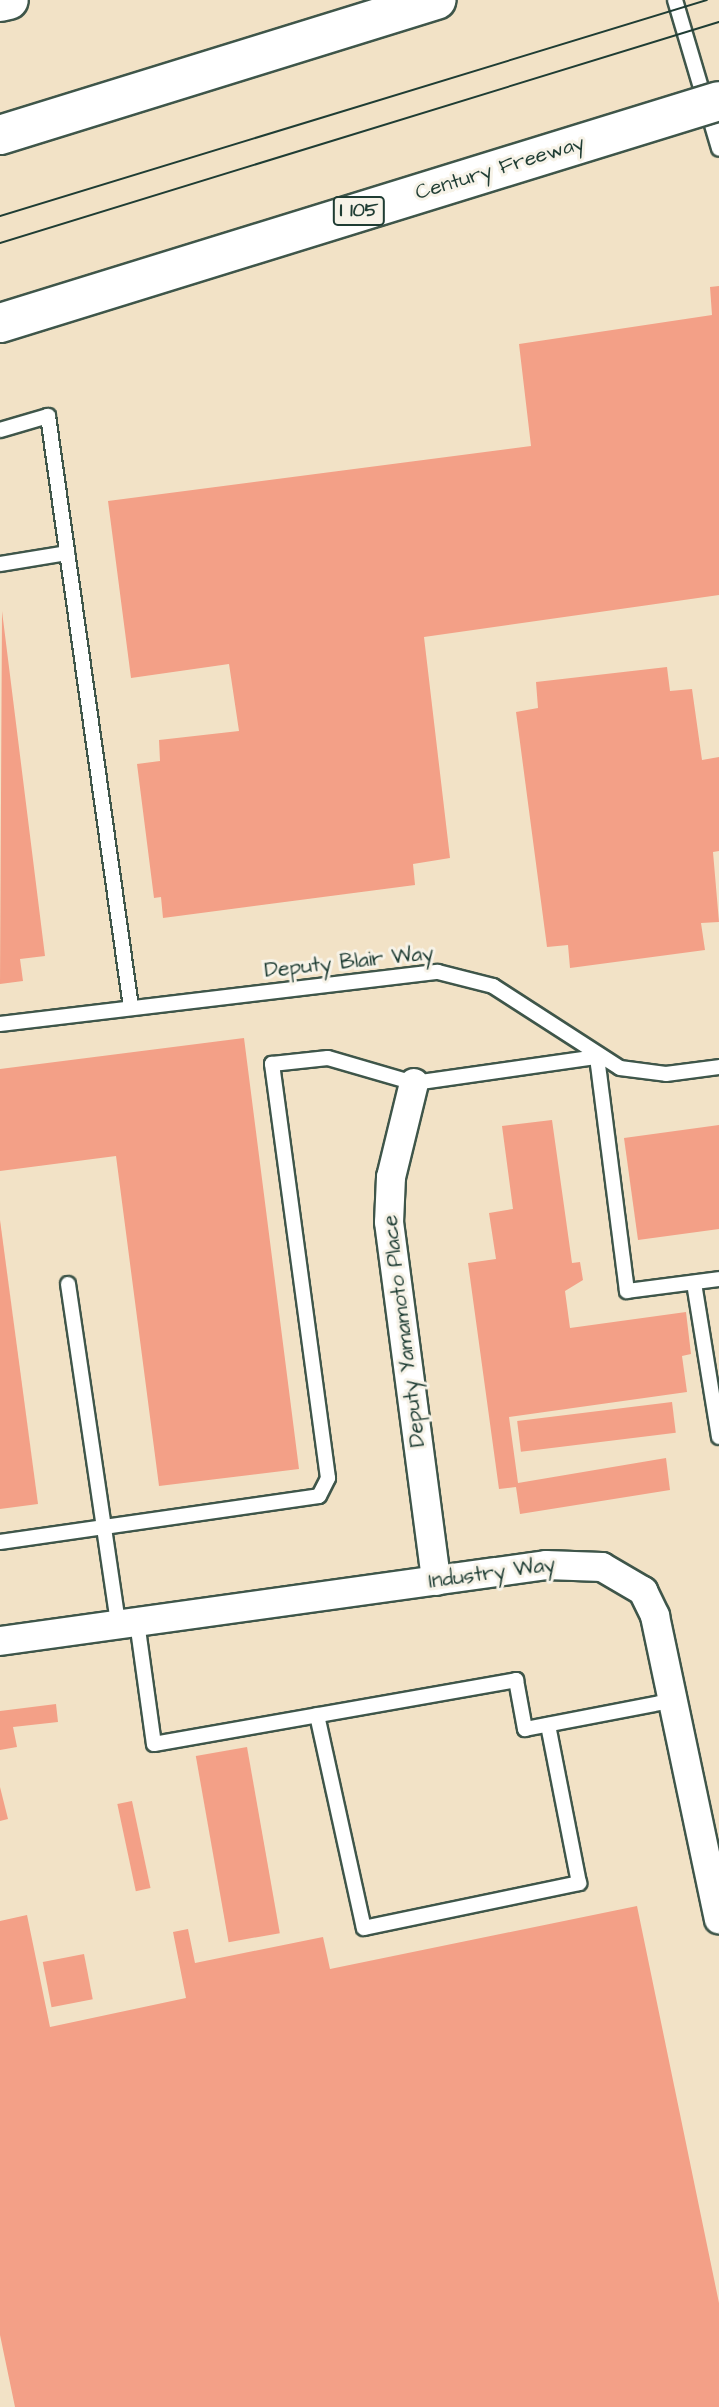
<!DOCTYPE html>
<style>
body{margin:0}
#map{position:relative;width:719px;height:2407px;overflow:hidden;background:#f2e2c6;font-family:"Architects Daughter",sans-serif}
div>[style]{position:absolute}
.building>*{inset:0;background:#f3a087;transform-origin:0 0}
.roads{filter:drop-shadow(2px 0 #3f564a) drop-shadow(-2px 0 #3f564a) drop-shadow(0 2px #3f564a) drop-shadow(0 -2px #3f564a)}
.service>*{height:14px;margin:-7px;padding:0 7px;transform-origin:7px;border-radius:7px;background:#fff}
.minor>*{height:28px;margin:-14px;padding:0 14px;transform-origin:14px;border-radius:14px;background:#fff}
.primary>*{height:38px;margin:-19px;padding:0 19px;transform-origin:19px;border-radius:19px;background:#fff}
.motorway>*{height:38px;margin:-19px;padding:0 19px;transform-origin:19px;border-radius:19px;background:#fff}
.tram>*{height:2px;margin:-1px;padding:0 1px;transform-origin:1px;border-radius:1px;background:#1f3d34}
.bridges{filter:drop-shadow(2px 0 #3f564a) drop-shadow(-2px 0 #3f564a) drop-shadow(0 2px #3f564a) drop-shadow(0 -2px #3f564a)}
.motorway-bridge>*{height:38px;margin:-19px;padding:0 19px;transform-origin:19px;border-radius:19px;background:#fff}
span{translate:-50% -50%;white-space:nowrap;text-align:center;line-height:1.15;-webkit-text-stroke:6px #f7f3e8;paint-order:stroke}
.shield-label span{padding:2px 5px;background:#f7f3e8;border:2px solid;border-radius:5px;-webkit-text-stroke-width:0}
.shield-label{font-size:19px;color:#1f3d34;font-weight:700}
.street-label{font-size:21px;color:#1f3d34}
</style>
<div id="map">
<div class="building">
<i style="clip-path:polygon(719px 286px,719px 595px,424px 637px,450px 858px,413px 864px,415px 885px,163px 918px,161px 897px,154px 898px,137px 764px,160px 761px,159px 740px,239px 731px,229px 664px,131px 678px,108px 501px,531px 446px,519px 344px,712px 315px,710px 287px)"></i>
<i style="clip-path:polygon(2px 611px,45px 956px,20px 959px,23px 981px,0 984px)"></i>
<i style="clip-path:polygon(667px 667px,670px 691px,692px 689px,702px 760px,719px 757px,719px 851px,713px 852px,719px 922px,701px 923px,705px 950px,570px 968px,568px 945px,547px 947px,516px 712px,538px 708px,536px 682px)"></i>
<i style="clip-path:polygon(244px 1038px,299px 1469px,159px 1486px,116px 1156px,0 1171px,0 1069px)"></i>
<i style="clip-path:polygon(552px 1120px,572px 1263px,580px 1262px,583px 1280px,565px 1291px,570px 1328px,686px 1312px,691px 1354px,682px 1356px,687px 1392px,509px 1417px,518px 1483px,666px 1458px,670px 1490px,520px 1514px,516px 1487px,499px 1489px,468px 1263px,496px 1259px,489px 1213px,513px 1209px,502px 1126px)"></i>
<i style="clip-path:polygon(719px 1125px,719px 1229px,638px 1240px,624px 1138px)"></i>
<i style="clip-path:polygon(0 1220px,38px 1504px,0 1509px)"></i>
<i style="left:672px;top:1402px;width:31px;height:156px;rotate:83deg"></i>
<i style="clip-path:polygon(56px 1704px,58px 1722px,13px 1727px,17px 1747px,0 1750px,0 1711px)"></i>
<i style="left:247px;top:1747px;width:189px;height:52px;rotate:80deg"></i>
<i style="clip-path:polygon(0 1787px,8px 1819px,0 1821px)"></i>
<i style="left:132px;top:1801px;width:89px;height:15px;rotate:78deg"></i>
<i style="clip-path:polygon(637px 1906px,719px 2303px,719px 2407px,15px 2407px,0 2335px,0 1921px,27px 1915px,50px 2027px,186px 1998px,173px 1932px,188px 1929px,195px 1963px,323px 1937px,330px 1969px)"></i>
<i style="left:84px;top:1954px;width:46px;height:42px;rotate:79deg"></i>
</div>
<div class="roads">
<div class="service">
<i style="left:675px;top:0;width:155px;rotate:73.5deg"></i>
<i style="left:0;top:430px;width:50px;rotate:-16.3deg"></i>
<i style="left:48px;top:416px;width:597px;rotate:82.01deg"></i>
<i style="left:0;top:564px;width:68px;rotate:-9.3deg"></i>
<i style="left:0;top:1024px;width:441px;rotate:-6.8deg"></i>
<i style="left:438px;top:972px;width:57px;rotate:14.3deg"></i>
<i style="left:493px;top:986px;width:151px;rotate:32.8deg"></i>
<i style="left:620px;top:1068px;width:46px;rotate:7.4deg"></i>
<i style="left:666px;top:1074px;width:53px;rotate:-7.5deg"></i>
<i style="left:694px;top:1283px;width:156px;rotate:80.8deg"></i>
<i style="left:68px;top:1284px;width:344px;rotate:81.6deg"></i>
<i style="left:0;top:1542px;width:322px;rotate:-8.2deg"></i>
<i style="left:319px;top:1496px;width:20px;rotate:-63deg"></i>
<i style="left:328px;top:1478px;width:418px;rotate:-97.7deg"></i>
<i style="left:272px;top:1064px;width:56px;rotate:-6.1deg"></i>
<i style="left:328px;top:1058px;width:90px;rotate:16.2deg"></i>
<i style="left:414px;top:1083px;width:185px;rotate:-8.1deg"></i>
<i style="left:597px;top:1057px;width:236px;rotate:82.7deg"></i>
<i style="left:627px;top:1291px;width:93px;rotate:-7.4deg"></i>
<i style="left:137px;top:1622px;width:123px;rotate:82.1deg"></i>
<i style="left:154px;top:1744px;width:368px;rotate:-10deg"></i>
<i style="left:516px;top:1680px;width:50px;rotate:79.6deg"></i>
<i style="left:525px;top:1729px;width:154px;rotate:-10.9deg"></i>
<i style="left:317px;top:1715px;width:218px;rotate:77.6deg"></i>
<i style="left:364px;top:1928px;width:220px;rotate:-11.8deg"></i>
<i style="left:579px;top:1883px;width:161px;rotate:-101.1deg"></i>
</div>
<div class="minor">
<i style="left:414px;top:1083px;width:97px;rotate:103.7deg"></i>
<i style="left:391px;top:1177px;width:45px;rotate:92.5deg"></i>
<i style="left:389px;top:1222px;width:362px;rotate:82.5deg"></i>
<i style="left:0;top:1641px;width:551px;rotate:-7.92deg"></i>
<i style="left:546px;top:1565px;width:56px;rotate:2deg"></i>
<i style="left:602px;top:1567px;width:48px;rotate:30.3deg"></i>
<i style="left:643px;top:1591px;width:28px;rotate:64deg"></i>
<i style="left:655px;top:1616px;width:310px;rotate:78.1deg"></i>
</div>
<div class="primary">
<i style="left:0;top:2px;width:9px;rotate:-13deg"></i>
</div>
<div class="motorway">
<i style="left:0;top:135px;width:457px;rotate:-17.2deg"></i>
</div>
</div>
<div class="tram">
<i style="left:0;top:216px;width:739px;rotate:-16.99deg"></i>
<i style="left:0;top:243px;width:752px;rotate:-17.09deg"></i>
</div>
<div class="bridges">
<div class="motorway-bridge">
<i style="left:0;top:323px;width:752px;rotate:-17.16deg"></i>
</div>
</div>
<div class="shield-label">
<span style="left:359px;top:211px">I 105</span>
</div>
<div class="street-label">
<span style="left:500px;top:168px;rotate:-17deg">Century Freeway</span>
<span style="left:349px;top:962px;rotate:-6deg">Deputy Blair Way</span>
<span style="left:404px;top:1331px;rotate:-97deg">Deputy Yamamoto Place</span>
<span style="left:492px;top:1573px;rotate:-8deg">Industry Way</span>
</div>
</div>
